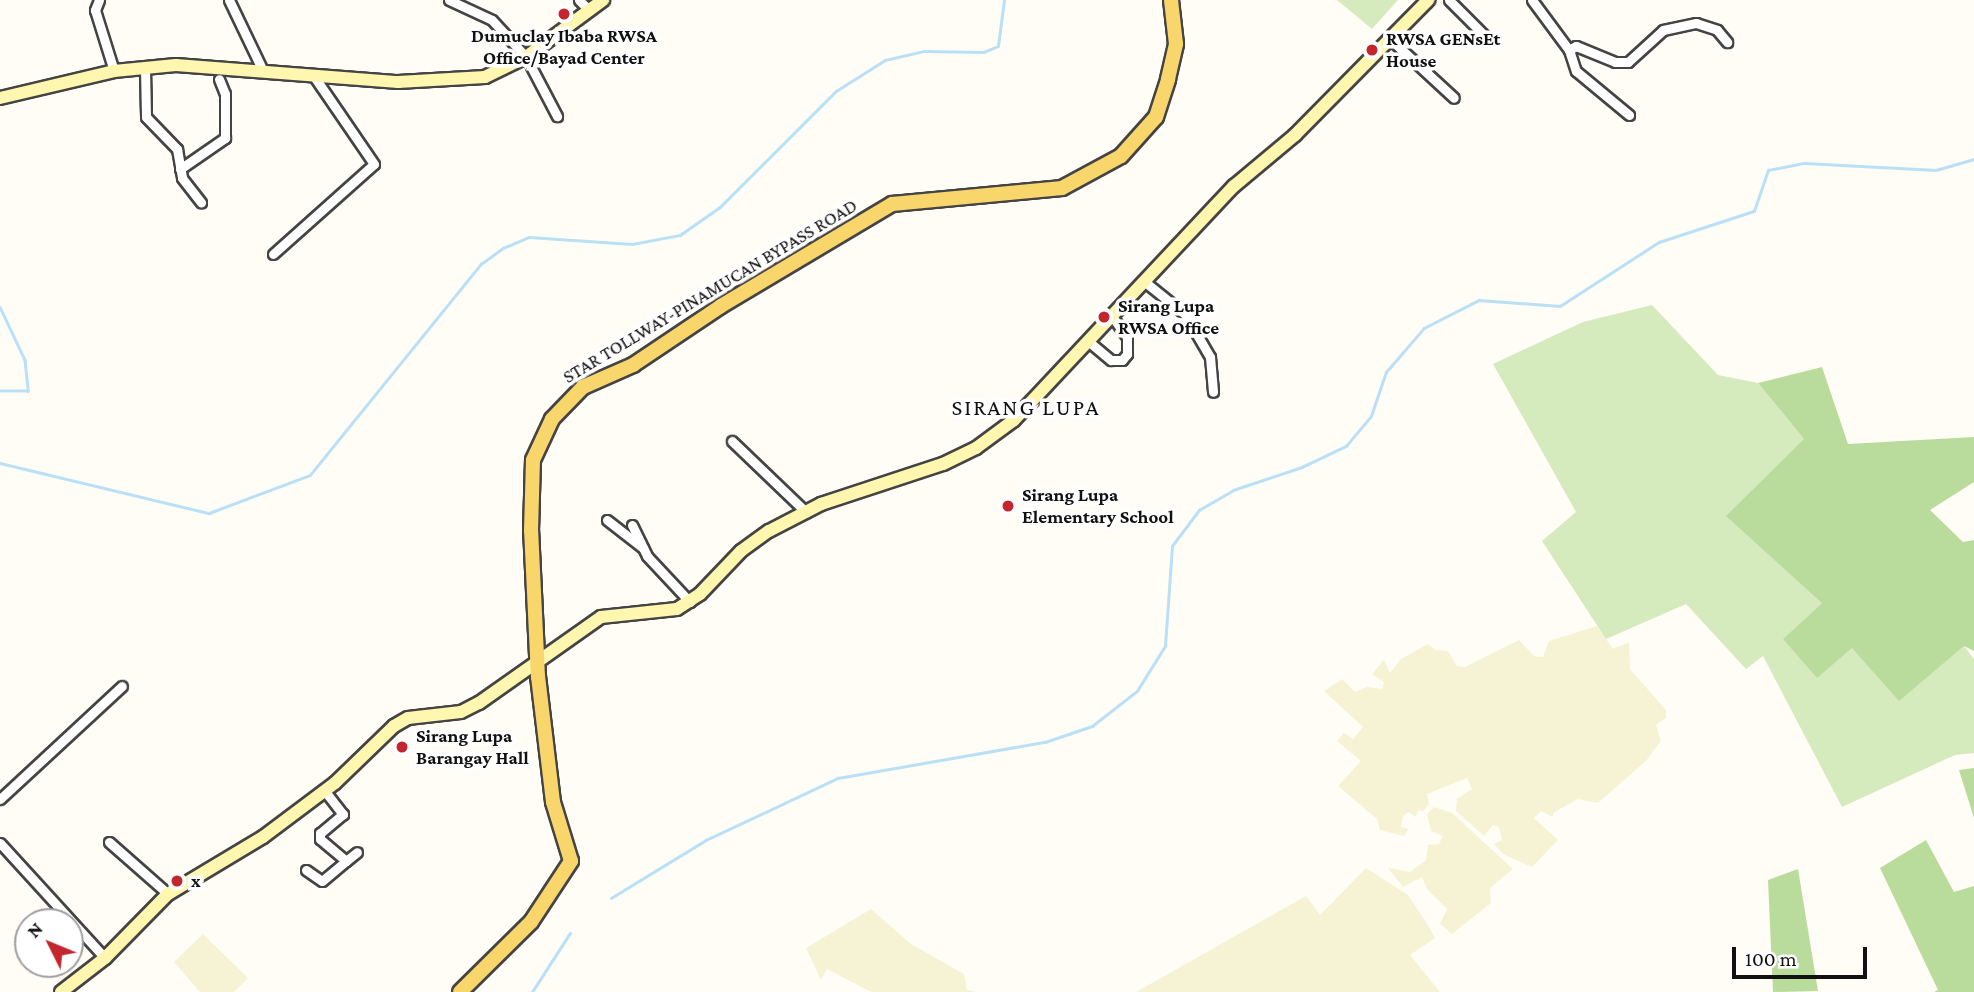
<!DOCTYPE html>
<style>
body{margin:0}
#map{position:relative;width:1974px;height:992px;overflow:hidden;background:#fffdf5;font-family:"Crimson Pro",serif}
div>[style]{position:absolute}
.farmland>*{inset:0;background:#f6f3d4}
.green>*{inset:0;background:#d5ebbd}
.forest>*{inset:0;background:#b9dc9c}
.stream>*{height:2.5px;margin:-1.25px;padding:0 1.25px;transform-origin:1.25px;border-radius:1.25px;background:#b9e0f7}
.roads{filter:drop-shadow(2px 0 #444) drop-shadow(-2px 0 #444) drop-shadow(0 2px #444) drop-shadow(0 -2px #444)}
.street>*{height:9px;margin:-4.5px;padding:0 4.5px;transform-origin:4.5px;border-radius:4.5px;background:#fff}
.secondary>*{height:12px;margin:-6px;padding:0 6px;transform-origin:6px;border-radius:6px;background:#fff6b0}
.primary>*{height:14px;margin:-7px;padding:0 7px;transform-origin:7px;border-radius:7px;background:#f9d66b}
.dots>*{width:19px;height:19px;translate:-50% -50%;box-sizing:border-box;border:4px solid #fff;border-radius:50%}
span{translate:-50% -50%;white-space:nowrap;text-align:center;line-height:1.15;-webkit-text-stroke:7px #fff;paint-order:stroke}
.poi-label{font-size:19px;color:#111;font-weight:700}
.left{translate:0 -50%;text-align:left}
.street-label{font-size:19px;color:#111}
.quarter-label{font-size:23px;color:#111;letter-spacing:2px}
.north{position:absolute;left:14px;top:908px;width:70px;height:70px;box-sizing:border-box;background:#fff;border:2px solid #a0a0a0;border-radius:50%;rotate:313deg;font-size:19px;font-weight:700;line-height:28px;text-align:center;color:#111}
.north::after{content:'';display:block;margin:auto;width:24px;height:32px;background:#c4262e;clip-path:polygon(50% 0,100% 100%,50% 72%,0 100%)}
.scale{position:absolute;left:1732px;top:947px;width:135px;height:32px;box-sizing:border-box;border:4px solid #111;border-top:0;padding-left:9px;font-size:21px;line-height:24px;white-space:nowrap;color:#111;-webkit-text-stroke:5px #fff;paint-order:stroke}
</style>
<div id="map">
<div class="farmland">
<i style="clip-path:polygon(1597px 626px,1613px 649px,1629px 642px,1630px 669px,1666px 710px,1666px 718px,1656px 725px,1661px 741px,1646px 761px,1598px 803px,1578px 799px,1553px 813px,1553px 817px,1541px 811px,1534px 818px,1558px 840px,1532px 867px,1503px 854px,1494px 844px,1502px 840px,1499px 827px,1493px 825px,1484px 836px,1456px 811px,1457px 799px,1472px 789px,1467px 778px,1427px 794px,1429px 804px,1423px 811px,1418px 810px,1416px 817px,1408px 812px,1403px 816px,1401px 827px,1408px 829px,1404px 836px,1380px 830px,1377px 819px,1338px 786px,1361px 761px,1337px 741px,1344px 733px,1353px 739px,1363px 727px,1324px 691px,1342px 679px,1355px 692px,1367px 687px,1382px 689px,1384px 682px,1372px 674px,1384px 660px,1390px 673px,1401px 659px,1428px 644px,1436px 650px,1448px 651px,1457px 666px,1465px 667px,1519px 640px,1534px 656px,1543px 657px,1549px 641px)"></i>
<i style="clip-path:polygon(1434px 807px,1452px 813px,1513px 869px,1490px 888px,1491px 903px,1452px 934px,1440px 924px,1447px 909px,1427px 889px,1422px 877px,1403px 887px,1388px 868px,1410px 872px,1426px 860px,1428px 845px,1439px 844px,1443px 836px,1431px 831px,1427px 814px)"></i>
<i style="clip-path:polygon(1366px 868px,1408px 895px,1426px 922px,1435px 938px,1410px 955px,1440px 992px,1136px 992px,1306px 896px,1320px 915px)"></i>
<i style="clip-path:polygon(871px 909px,911px 944px,964px 974px,967px 990px,976px 992px,871px 992px,827px 969px,821px 980px,806px 948px)"></i>
<i style="clip-path:polygon(203px 934px,248px 978px,234px 992px,200px 992px,174px 962px)"></i>
</div>
<div class="green">
<i style="clip-path:polygon(1337px 0,1398px 0,1372px 29px)"></i>
<i style="clip-path:polygon(1652px 305px,1718px 375px,1758px 383px,1804px 439px,1822px 603px,1783px 639px,1852px 647px,1899px 700px,1964px 646px,1974px 659px,1974px 753px,1955px 755px,1842px 807px,1763px 656px,1746px 669px,1686px 604px,1606px 639px,1542px 541px,1576px 512px,1493px 364px,1583px 322px)"></i>
</div>
<div class="forest">
<i style="clip-path:polygon(1822px 367px,1848px 444px,1974px 437px,1974px 482px,1930px 510px,1963px 542px,1974px 540px,1974px 651px,1964px 646px,1899px 701px,1852px 648px,1817px 678px,1783px 639px,1822px 603px,1726px 516px,1804px 439px,1758px 383px)"></i>
<i style="clip-path:polygon(1974px 768px,1974px 818px,1959px 770px)"></i>
<i style="clip-path:polygon(1926px 840px,1954px 892px,1974px 886px,1974px 992px,1934px 992px,1938px 990px,1880px 868px)"></i>
<i style="clip-path:polygon(1798px 869px,1818px 991px,1773px 992px,1768px 880px)"></i>
</div>
<div class="stream">
<i style="left:0;top:307px;width:59px;rotate:64.7deg"></i>
<i style="left:25px;top:360px;width:31px;rotate:84deg"></i>
<i style="left:28px;top:391px;width:28px;rotate:180deg"></i>
<i style="left:0;top:463px;width:215px;rotate:13.5deg"></i>
<i style="left:209px;top:513px;width:108px;rotate:-20.6deg"></i>
<i style="left:310px;top:475px;width:272px;rotate:-51deg"></i>
<i style="left:481px;top:264px;width:27px;rotate:-36deg"></i>
<i style="left:503px;top:248px;width:28px;rotate:-23deg"></i>
<i style="left:529px;top:237px;width:103px;rotate:3.9deg"></i>
<i style="left:632px;top:244px;width:49px;rotate:-10.6deg"></i>
<i style="left:680px;top:235px;width:49px;rotate:-35deg"></i>
<i style="left:720px;top:207px;width:164px;rotate:-45deg"></i>
<i style="left:836px;top:91px;width:58px;rotate:-32.3deg"></i>
<i style="left:885px;top:60px;width:40px;rotate:-13deg"></i>
<i style="left:924px;top:51px;width:60px;rotate:1deg"></i>
<i style="left:984px;top:52px;width:15px;rotate:-23deg"></i>
<i style="left:998px;top:46px;width:46px;rotate:-82.6deg"></i>
<i style="left:611px;top:898px;width:111px;rotate:-31.4deg"></i>
<i style="left:706px;top:840px;width:146px;rotate:-25.2deg"></i>
<i style="left:838px;top:778px;width:210px;rotate:-9.9deg"></i>
<i style="left:1045px;top:742px;width:50px;rotate:-18.8deg"></i>
<i style="left:1092px;top:726px;width:57px;rotate:-37.9deg"></i>
<i style="left:1137px;top:691px;width:53px;rotate:-58.1deg"></i>
<i style="left:1165px;top:646px;width:100px;rotate:-86deg"></i>
<i style="left:1172px;top:546px;width:45px;rotate:-53.1deg"></i>
<i style="left:1199px;top:510px;width:39px;rotate:-30deg"></i>
<i style="left:1233px;top:490px;width:73px;rotate:-18.4deg"></i>
<i style="left:1302px;top:467px;width:49px;rotate:-25.5deg"></i>
<i style="left:1346px;top:446px;width:39px;rotate:-50deg"></i>
<i style="left:1371px;top:416px;width:46px;rotate:-71.2deg"></i>
<i style="left:1386px;top:372px;width:58px;rotate:-49.2deg"></i>
<i style="left:1424px;top:328px;width:62px;rotate:-27deg"></i>
<i style="left:1479px;top:300px;width:81px;rotate:4.2deg"></i>
<i style="left:1560px;top:306px;width:118px;rotate:-32.9deg"></i>
<i style="left:1659px;top:242px;width:100px;rotate:-18.1deg"></i>
<i style="left:1754px;top:211px;width:43px;rotate:-71.1deg"></i>
<i style="left:1768px;top:170px;width:38px;rotate:-11deg"></i>
<i style="left:1805px;top:163px;width:131px;rotate:3.1deg"></i>
<i style="left:1936px;top:170px;width:40px;rotate:-16deg"></i>
<i style="left:532px;top:992px;width:70px;rotate:-57.2deg"></i>
</div>
<div class="roads">
<div class="street">
<i style="left:99px;top:0;width:11px;rotate:112deg"></i>
<i style="left:95px;top:10px;width:64px;rotate:72.7deg"></i>
<i style="left:229px;top:0;width:79px;rotate:64.4deg"></i>
<i style="left:449px;top:0;width:47px;rotate:24.9deg"></i>
<i style="left:492px;top:20px;width:50px;rotate:47.4deg"></i>
<i style="left:526px;top:57px;width:67px;rotate:62.3deg"></i>
<i style="left:579px;top:0;width:14px;rotate:45deg"></i>
<i style="left:1449px;top:0;width:55px;rotate:45deg"></i>
<i style="left:1532px;top:0;width:62px;rotate:53.5deg"></i>
<i style="left:1569px;top:50px;width:22px;rotate:72deg"></i>
<i style="left:1576px;top:71px;width:69px;rotate:39.7deg"></i>
<i style="left:1389px;top:38px;width:88px;rotate:42.7deg"></i>
<i style="left:1569px;top:50px;width:8px;rotate:-30deg"></i>
<i style="left:1576px;top:46px;width:42px;rotate:22.3deg"></i>
<i style="left:1615px;top:62px;width:13px"></i>
<i style="left:1628px;top:62px;width:47px;rotate:-42.4deg"></i>
<i style="left:1663px;top:30px;width:34px;rotate:-12deg"></i>
<i style="left:1696px;top:23px;width:22px;rotate:18deg"></i>
<i style="left:1717px;top:30px;width:16px;rotate:50deg"></i>
<i style="left:145px;top:68px;width:49px;rotate:88.8deg"></i>
<i style="left:146px;top:117px;width:45px;rotate:45.9deg"></i>
<i style="left:177px;top:149px;width:29px;rotate:80deg"></i>
<i style="left:182px;top:178px;width:31px;rotate:52deg"></i>
<i style="left:180px;top:169px;width:55px;rotate:-34.6deg"></i>
<i style="left:225px;top:138px;width:44px;rotate:-90deg"></i>
<i style="left:225px;top:94px;width:16px;rotate:-112deg"></i>
<i style="left:273px;top:254px;width:135px;rotate:-41.7deg"></i>
<i style="left:374px;top:164px;width:108px;rotate:-124.4deg"></i>
<i style="left:1145px;top:282px;width:51px;rotate:38.7deg"></i>
<i style="left:1185px;top:314px;width:50px;rotate:59.8deg"></i>
<i style="left:1210px;top:357px;width:35px;rotate:85deg"></i>
<i style="left:1088px;top:341px;width:30px;rotate:40deg"></i>
<i style="left:1111px;top:360px;width:11px"></i>
<i style="left:1122px;top:360px;width:8px;rotate:-50deg"></i>
<i style="left:1127px;top:354px;width:17px;rotate:-90deg"></i>
<i style="left:1127px;top:337px;width:26px;rotate:-126deg"></i>
<i style="left:732px;top:441px;width:103px;rotate:43.8deg"></i>
<i style="left:607px;top:520px;width:46px;rotate:37.9deg"></i>
<i style="left:632px;top:525px;width:34px;rotate:64deg"></i>
<i style="left:647px;top:556px;width:63px;rotate:46.9deg"></i>
<i style="left:324px;top:790px;width:31px;rotate:52deg"></i>
<i style="left:343px;top:814px;width:30px;rotate:140deg"></i>
<i style="left:320px;top:833px;width:6px;rotate:90deg"></i>
<i style="left:320px;top:839px;width:34px;rotate:40deg"></i>
<i style="left:346px;top:861px;width:14px;rotate:-39deg"></i>
<i style="left:0;top:799px;width:166px;rotate:-42.8deg"></i>
<i style="left:109px;top:842px;width:79px;rotate:41.4deg"></i>
<i style="left:0;top:843px;width:156px;rotate:47.6deg"></i>
<i style="left:306px;top:870px;width:19px;rotate:35deg"></i>
<i style="left:322px;top:881px;width:31px;rotate:-40deg"></i>
</div>
<div class="secondary">
<i style="left:0;top:98px;width:117px;rotate:-13.3deg"></i>
<i style="left:114px;top:71px;width:62px;rotate:-5.5deg"></i>
<i style="left:176px;top:65px;width:223px;rotate:4.4deg"></i>
<i style="left:398px;top:82px;width:87px;rotate:-3.3deg"></i>
<i style="left:485px;top:77px;width:46px;rotate:-26deg"></i>
<i style="left:526px;top:57px;width:96px;rotate:-36.5deg"></i>
<i style="left:61px;top:992px;width:56px;rotate:-37.7deg"></i>
<i style="left:105px;top:958px;width:90px;rotate:-45.5deg"></i>
<i style="left:168px;top:894px;width:111px;rotate:-31deg"></i>
<i style="left:263px;top:837px;width:90px;rotate:-36.9deg"></i>
<i style="left:335px;top:783px;width:82px;rotate:-44deg"></i>
<i style="left:394px;top:726px;width:16px;rotate:-30deg"></i>
<i style="left:408px;top:718px;width:53px;rotate:-6.5deg"></i>
<i style="left:461px;top:712px;width:20px;rotate:-27deg"></i>
<i style="left:479px;top:703px;width:149px;rotate:-35.2deg"></i>
<i style="left:601px;top:617px;width:76px;rotate:-6deg"></i>
<i style="left:677px;top:609px;width:27px;rotate:-33deg"></i>
<i style="left:700px;top:594px;width:59px;rotate:-46.4deg"></i>
<i style="left:741px;top:551px;width:34px;rotate:-36deg"></i>
<i style="left:769px;top:531px;width:59px;rotate:-27.4deg"></i>
<i style="left:821px;top:504px;width:128px;rotate:-18.2deg"></i>
<i style="left:943px;top:464px;width:37px;rotate:-26deg"></i>
<i style="left:976px;top:448px;width:47px;rotate:-36.4deg"></i>
<i style="left:1014px;top:420px;width:321px;rotate:-46.8deg"></i>
<i style="left:1234px;top:186px;width:80px;rotate:-39.9deg"></i>
<i style="left:1295px;top:135px;width:190px;rotate:-45.4deg"></i>
</div>
<div class="primary">
<i style="left:460px;top:992px;width:100px;rotate:-44.6deg"></i>
<i style="left:531px;top:922px;width:73px;rotate:-56.7deg"></i>
<i style="left:571px;top:861px;width:62px;rotate:-107deg"></i>
<i style="left:553px;top:802px;width:126px;rotate:-96.8deg"></i>
<i style="left:538px;top:677px;width:146px;rotate:-92.7deg"></i>
<i style="left:531px;top:531px;width:71px;rotate:-88.4deg"></i>
<i style="left:533px;top:460px;width:45px;rotate:-65.1deg"></i>
<i style="left:552px;top:419px;width:45px;rotate:-45.9deg"></i>
<i style="left:583px;top:387px;width:55px;rotate:-23.7deg"></i>
<i style="left:633px;top:365px;width:106px;rotate:-33.8deg"></i>
<i style="left:721px;top:306px;width:199px;rotate:-30.8deg"></i>
<i style="left:892px;top:204px;width:171px;rotate:-5.4deg"></i>
<i style="left:1062px;top:188px;width:67px;rotate:-28.5deg"></i>
<i style="left:1121px;top:156px;width:52px;rotate:-48.1deg"></i>
<i style="left:1156px;top:117px;width:40px;rotate:-72deg"></i>
<i style="left:1168px;top:79px;width:36px;rotate:-77deg"></i>
<i style="left:1176px;top:44px;width:44px;rotate:-96.5deg"></i>
</div>
</div>
<div class="dots">
<i style="left:564px;top:14px;background:#c4262e"></i>
<i style="left:1372px;top:50px;background:#c4262e"></i>
<i style="left:1104px;top:317px;background:#c4262e"></i>
<i style="left:1008px;top:506px;background:#c4262e"></i>
<i style="left:402px;top:747px;background:#c4262e"></i>
<i style="left:177px;top:881px;background:#c4262e"></i>
</div>
<div class="poi-label">
<span style="left:564px;top:47px">Dumuclay Ibaba RWSA<br>Office/Bayad Center</span>
<span class="left" style="left:1386px;top:50px">RWSA GENsEt<br>House</span>
<span class="left" style="left:1118px;top:317px">Sirang Lupa<br>RWSA Office</span>
<span class="left" style="left:1022px;top:506px">Sirang Lupa<br>Elementary School</span>
<span class="left" style="left:416px;top:747px">Sirang Lupa<br>Barangay Hall</span>
<span class="left" style="left:191px;top:881px">x</span>
</div>
<div class="street-label">
<span style="left:710px;top:291px;rotate:-31deg">STAR TOLLWAY-PINAMUCAN BYPASS ROAD</span>
</div>
<div class="quarter-label">
<span style="left:1026px;top:407px">SIRANG LUPA</span>
</div>
<div class="north">N</div>
<div class="scale">100 m</div>
</div>
